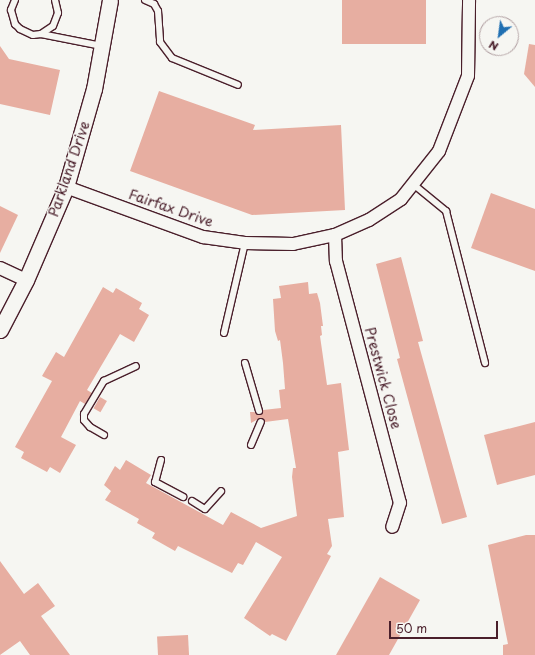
<!DOCTYPE html>
<style>
body{margin:0}
#map{position:relative;width:535px;height:655px;overflow:hidden;background:#f6f6f2;font-family:"Playpen Sans",sans-serif}
div>[style]{position:absolute}
.building>*{inset:0;background:#e7aea1;transform-origin:0 0}
.roads{filter:drop-shadow(1px 0 #4a1f2b) drop-shadow(-1px 0 #4a1f2b) drop-shadow(0 1px #4a1f2b) drop-shadow(0 -1px #4a1f2b)}
.service>*{height:6px;margin:-3px;padding:0 3px;transform-origin:3px;border-radius:3px;background:#f6f6f2}
.minor>*{height:12px;margin:-6px;padding:0 6px;transform-origin:6px;border-radius:6px;background:#f6f6f2}
.tertiary>*{height:15px;margin:-7.5px;padding:0 7.5px;transform-origin:7.5px;border-radius:7.5px;background:#f6f6f2}
span{translate:-50% -50%;white-space:nowrap;text-align:center;line-height:1.15;-webkit-text-stroke:3px #f6f6f2;paint-order:stroke}
.street-label{font-size:14px;color:#4a1f2b}
.north{position:absolute;left:479px;top:16px;width:40px;height:40px;box-sizing:border-box;background:#f6f6f2;border:1px solid #b1a0a2;border-radius:50%;rotate:209deg;font-size:11px;font-weight:700;line-height:16px;text-align:center;color:#4a1f2b}
.north::after{content:'';display:block;margin:auto;width:14px;height:18px;background:#1f6fb2;clip-path:polygon(50% 0,100% 100%,50% 72%,0 100%)}
.scale{position:absolute;left:389px;top:621px;width:109px;height:18px;box-sizing:border-box;border:2px solid #4a1f2b;border-top:0;padding-left:5px;font-size:12px;line-height:14px;white-space:nowrap;color:#4a1f2b;-webkit-text-stroke:3px #f6f6f2;paint-order:stroke}
</style>
<div id="map">
<div class="building">
<i style="left:342px;top:0;width:84px;height:44px"></i>
<i style="clip-path:polygon(529px 44px,535px 45px,535px 87px,524px 74px)"></i>
<i style="clip-path:polygon(0 46px,9px 59px,60px 70px,50px 115px,0 104px)"></i>
<i style="clip-path:polygon(159px 91px,255px 125px,253px 130px,341px 125px,345px 210px,252px 215px,130px 171px)"></i>
<i style="clip-path:polygon(491px 193px,535px 209px,535px 271px,471px 248px)"></i>
<i style="clip-path:polygon(0 206px,18px 215px,0 253px)"></i>
<i style="clip-path:polygon(401px 257px,423px 341px,418px 342px,467px 517px,442px 524px,397px 359px,400px 358px,376px 264px)"></i>
<i style="clip-path:polygon(308px 282px,309px 294px,317px 293px,320px 303px,323px 326px,321px 326px,322px 335px,320px 336px,327px 385px,341px 383px,349px 450px,338px 452px,344px 517px,328px 519px,332px 546px,327px 554px,331px 556px,286px 641px,272px 634px,270px 636px,244px 618px,282px 557px,256px 542px,243px 565px,238px 563px,232px 573px,178px 546px,175px 551px,152px 538px,155px 533px,137px 523px,139px 519px,105px 500px,111px 491px,104px 485px,115px 466px,120px 470px,126px 460px,151px 475px,146px 483px,223px 525px,231px 512px,261px 528px,297px 516px,292px 477px,293px 468px,296px 468px,288px 419px,265px 422px,260px 418px,251px 423px,250px 412px,254px 412px,260px 415px,263px 410px,281px 408px,279px 390px,285px 389px,283px 363px,280px 340px,278px 341px,275px 331px,273px 299px,281px 298px,279px 286px)"></i>
<i style="clip-path:polygon(103px 287px,113px 293px,116px 288px,142px 303px,139px 309px,149px 315px,134px 342px,120px 334px,87px 390px,92px 393px,85px 404px,80px 401px,61px 437px,76px 445px,60px 473px,50px 467px,47px 472px,21px 458px,24px 452px,15px 447px,52px 381px,42px 376px,56px 352px,64px 357px)"></i>
<i style="left:100px;top:397px;width:8px;height:13px;rotate:30deg"></i>
<i style="clip-path:polygon(535px 422px,535px 475px,497px 485px,484px 435px)"></i>
<i style="clip-path:polygon(526px 535px,535px 535px,535px 655px,503px 655px,503px 645px,508px 644px,488px 545px)"></i>
<i style="clip-path:polygon(0 561px,24px 594px,38px 583px,55px 606px,41px 616px,70px 655px,30px 655px,20px 641px,0 655px)"></i>
<i style="clip-path:polygon(380px 577px,420px 600px,389px 655px,336px 655px)"></i>
<i style="left:188px;top:635px;width:20px;height:31px;rotate:87deg"></i>
</div>
<div class="roads">
<div class="service">
<i style="left:15px;top:0;width:11px;rotate:112deg"></i>
<i style="left:11px;top:10px;width:15px;rotate:74deg"></i>
<i style="left:15px;top:24px;width:7px;rotate:45deg"></i>
<i style="left:20px;top:29px;width:14px;rotate:25deg"></i>
<i style="left:33px;top:35px;width:8px;rotate:-7deg"></i>
<i style="left:41px;top:34px;width:14px;rotate:-34deg"></i>
<i style="left:53px;top:26px;width:14px;rotate:-69deg"></i>
<i style="left:58px;top:13px;width:13px;rotate:-103deg"></i>
<i style="left:145px;top:0;width:10px;rotate:24deg"></i>
<i style="left:154px;top:4px;width:8px;rotate:60deg"></i>
<i style="left:158px;top:11px;width:31px;rotate:86deg"></i>
<i style="left:160px;top:42px;width:20px;rotate:53deg"></i>
<i style="left:172px;top:58px;width:71px;rotate:22.2deg"></i>
<i style="left:41px;top:34px;width:62px;rotate:11.1deg"></i>
<i style="left:413px;top:184px;width:43px;rotate:39.3deg"></i>
<i style="left:446px;top:211px;width:157px;rotate:75.6deg"></i>
<i style="left:224px;top:333px;width:92px;rotate:-76.9deg"></i>
<i style="left:245px;top:363px;width:50px;rotate:73.7deg"></i>
<i style="left:104px;top:435px;width:16px;rotate:-150deg"></i>
<i style="left:90px;top:427px;width:9px;rotate:-131deg"></i>
<i style="left:84px;top:420px;width:6px;rotate:-90deg"></i>
<i style="left:84px;top:414px;width:39px;rotate:-59deg"></i>
<i style="left:104px;top:381px;width:35px;rotate:-25deg"></i>
<i style="left:251px;top:445px;width:25px;rotate:-67deg"></i>
<i style="left:161px;top:460px;width:23px;rotate:105deg"></i>
<i style="left:155px;top:482px;width:32px;rotate:28deg"></i>
<i style="left:192px;top:501px;width:15px;rotate:32deg"></i>
<i style="left:205px;top:509px;width:24px;rotate:-48deg"></i>
</div>
<div class="minor">
<i style="left:66px;top:187px;width:146px;rotate:20.1deg"></i>
<i style="left:203px;top:237px;width:42px;rotate:8.1deg"></i>
<i style="left:245px;top:243px;width:48px;rotate:1.2deg"></i>
<i style="left:293px;top:244px;width:43px;rotate:-12.1deg"></i>
<i style="left:335px;top:235px;width:37px;rotate:-24deg"></i>
<i style="left:369px;top:220px;width:38px;rotate:-33deg"></i>
<i style="left:401px;top:199px;width:61px;rotate:-51.6deg"></i>
<i style="left:439px;top:151px;width:80px;rotate:-68.9deg"></i>
<i style="left:468px;top:76px;width:76px;rotate:-89.2deg"></i>
<i style="left:335px;top:235px;width:26px;rotate:88deg"></i>
<i style="left:336px;top:261px;width:250px;rotate:75.2deg"></i>
<i style="left:400px;top:503px;width:25px;rotate:108deg"></i>
<i style="left:0;top:268px;width:29px;rotate:25deg"></i>
</div>
<div class="tertiary">
<i style="left:0;top:330px;width:56px;rotate:-62.5deg"></i>
<i style="left:26px;top:280px;width:101px;rotate:-66.7deg"></i>
<i style="left:66px;top:187px;width:102px;rotate:-74.1deg"></i>
<i style="left:94px;top:89px;width:90px;rotate:-79.8deg"></i>
</div>
</div>
<div class="street-label">
<span style="left:69px;top:169px;rotate:-71deg">Parkland Drive</span>
<span style="left:171px;top:208px;rotate:19deg">Fairfax Drive</span>
<span style="left:383px;top:378px;rotate:75deg">Prestwick Close</span>
</div>
<div class="north">N</div>
<div class="scale">50 m</div>
</div>
